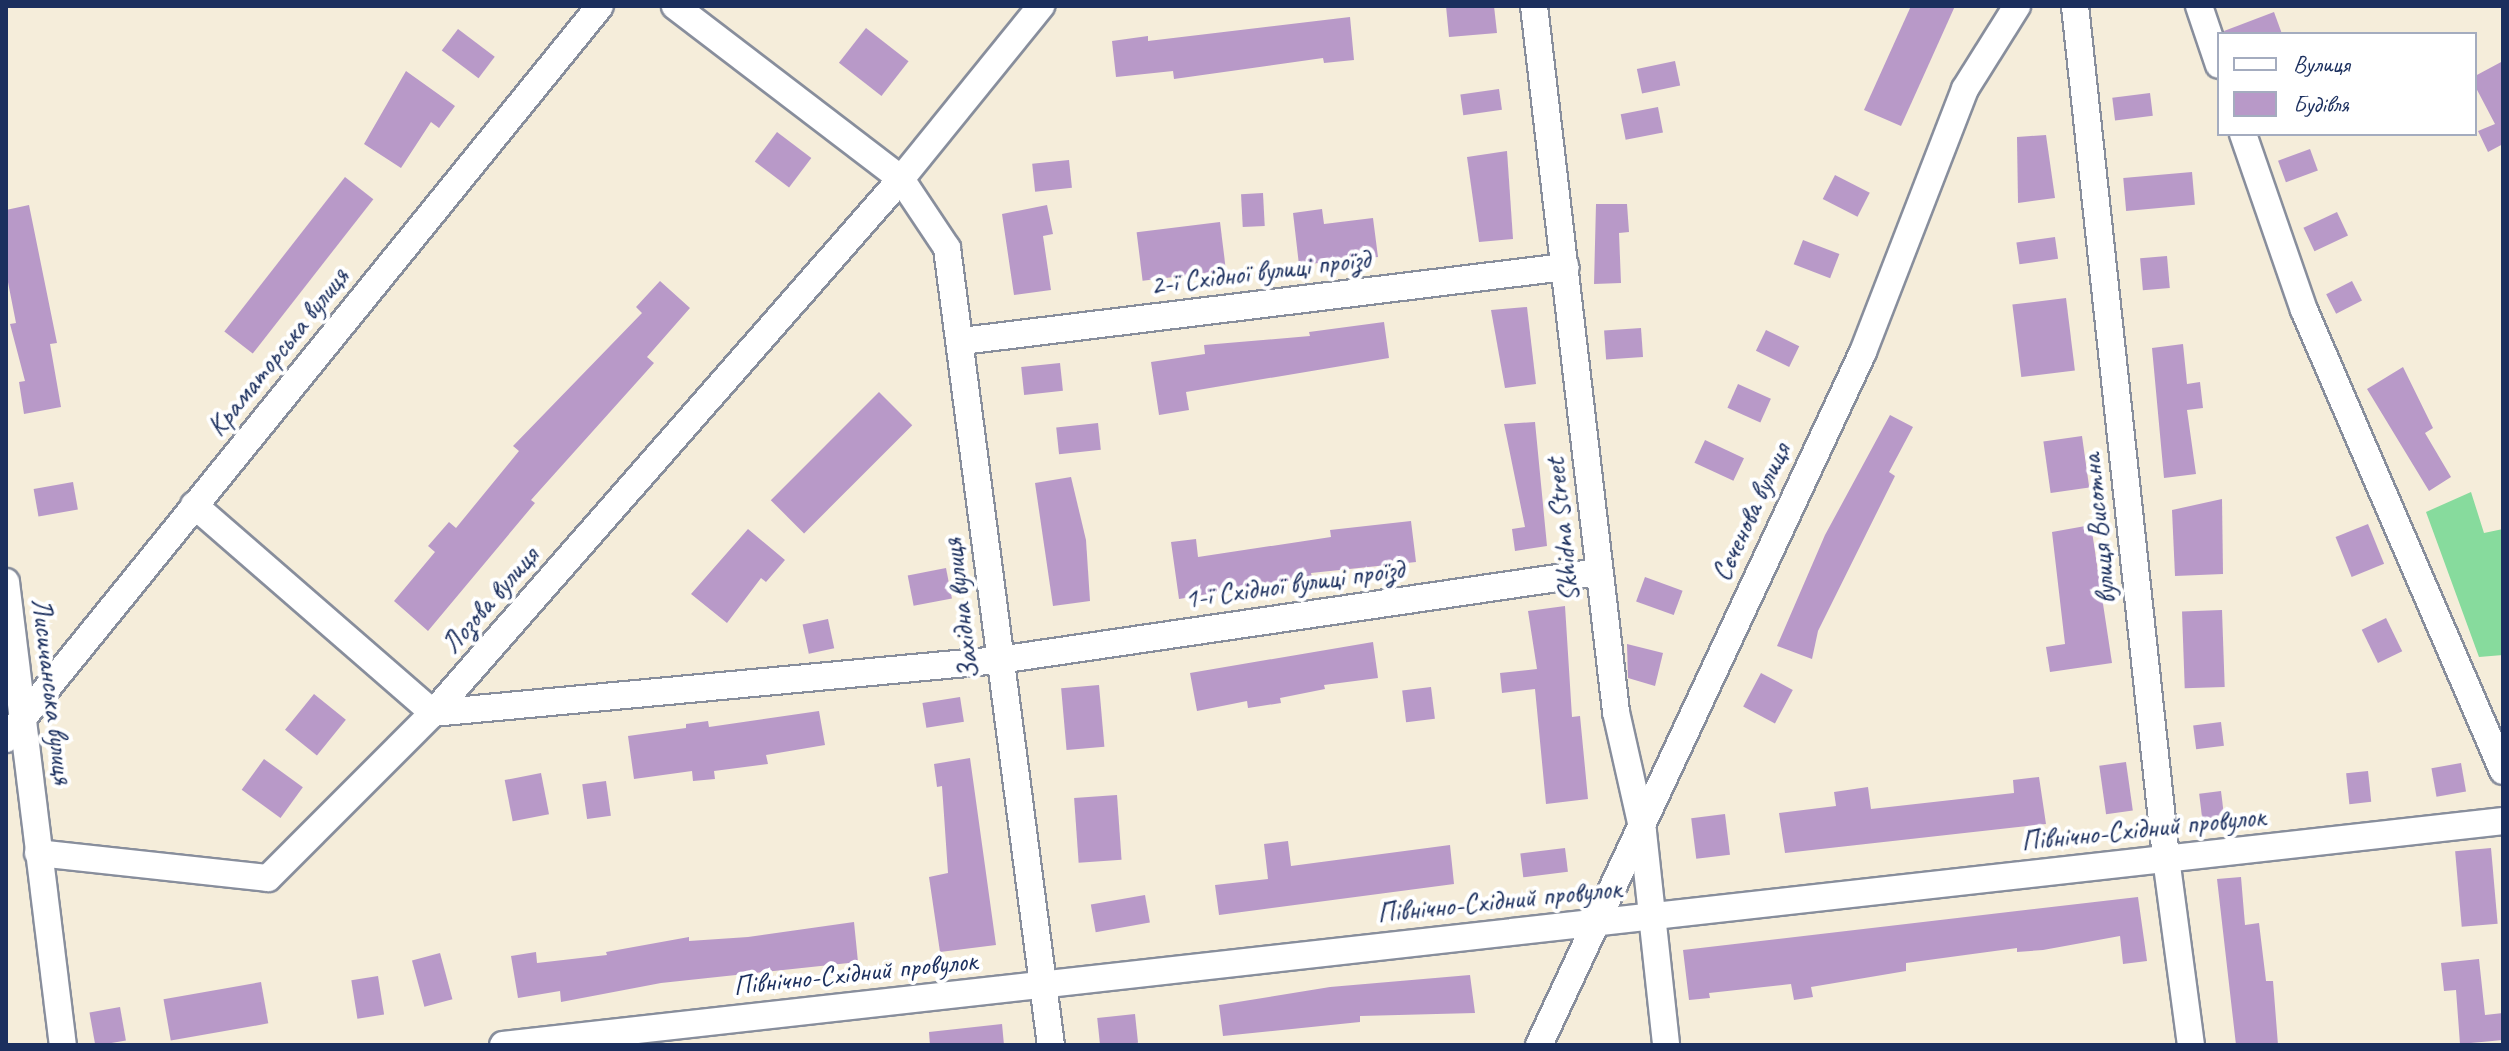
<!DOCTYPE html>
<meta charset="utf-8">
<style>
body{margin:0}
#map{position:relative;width:2509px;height:1051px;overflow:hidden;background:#f5edda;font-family:Caveat,sans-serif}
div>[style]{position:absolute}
.green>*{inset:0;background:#87db9d}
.building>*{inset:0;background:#b899c8;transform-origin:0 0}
.roads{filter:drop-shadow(2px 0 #888e9c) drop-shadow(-2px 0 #888e9c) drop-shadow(0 2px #888e9c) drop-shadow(0 -2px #888e9c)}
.street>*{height:26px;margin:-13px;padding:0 13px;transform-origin:13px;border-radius:13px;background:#fff}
span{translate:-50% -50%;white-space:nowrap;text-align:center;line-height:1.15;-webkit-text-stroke:8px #fff;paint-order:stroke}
.street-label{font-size:28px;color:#1b2f5e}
.frame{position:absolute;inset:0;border:8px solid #1b2f5e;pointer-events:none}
.legend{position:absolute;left:2217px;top:32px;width:260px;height:104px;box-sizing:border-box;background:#fff;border:2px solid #a4acbf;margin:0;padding:10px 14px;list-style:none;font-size:24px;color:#1b2f5e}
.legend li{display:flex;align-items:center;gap:16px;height:40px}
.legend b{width:40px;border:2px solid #a4acbf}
</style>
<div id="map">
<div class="green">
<i style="clip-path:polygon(2471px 492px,2484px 533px,2503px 529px,2503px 655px,2479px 657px,2426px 512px)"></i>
</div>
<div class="building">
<i style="clip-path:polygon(1446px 6px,1494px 6px,1497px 33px,1449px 37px)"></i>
<i style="clip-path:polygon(1911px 6px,1955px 6px,1901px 126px,1864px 110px)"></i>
<i style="clip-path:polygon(2274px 12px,2282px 34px,2225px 34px,2224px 31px)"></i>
<i style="clip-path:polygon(1350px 17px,1354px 60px,1324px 63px,1323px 58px,1174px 79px,1173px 71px,1116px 77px,1112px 41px,1148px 36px,1148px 41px)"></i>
<i style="left:866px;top:28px;width:54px;height:44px;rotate:38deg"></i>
<i style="left:458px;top:29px;width:46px;height:27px;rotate:37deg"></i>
<i style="left:1675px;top:61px;width:25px;height:39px;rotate:78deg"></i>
<i style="clip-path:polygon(2503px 61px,2503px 144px,2488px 152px,2478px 131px,2495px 124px,2475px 86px,2475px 76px)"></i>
<i style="clip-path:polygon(406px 71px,455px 106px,439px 128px,431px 122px,401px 168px,364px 144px)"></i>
<i style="left:1499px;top:89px;width:21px;height:39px;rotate:82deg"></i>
<i style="left:2150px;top:93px;width:23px;height:38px;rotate:83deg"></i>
<i style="left:1658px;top:107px;width:26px;height:38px;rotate:79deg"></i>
<i style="left:777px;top:132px;width:43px;height:37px;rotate:37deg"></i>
<i style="clip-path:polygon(2046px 135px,2055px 198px,2018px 203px,2017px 137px)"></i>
<i style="left:2310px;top:149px;width:23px;height:34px;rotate:70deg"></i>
<i style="clip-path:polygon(1507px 151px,1513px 239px,1479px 242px,1467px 157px)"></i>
<i style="left:1069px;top:160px;width:28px;height:37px;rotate:84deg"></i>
<i style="left:2192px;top:172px;width:33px;height:69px;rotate:85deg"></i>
<i style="left:1835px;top:175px;width:39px;height:27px;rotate:27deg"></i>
<i style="left:345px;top:177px;width:36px;height:196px;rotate:38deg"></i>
<i style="left:1263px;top:193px;width:33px;height:22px;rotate:87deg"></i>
<i style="clip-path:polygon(1596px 204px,1627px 204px,1629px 232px,1619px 233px,1621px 283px,1594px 284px)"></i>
<i style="clip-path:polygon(29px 205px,57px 343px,50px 344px,61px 407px,24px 414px,19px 382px,25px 381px,10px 324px,16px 323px,6px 272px,6px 210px)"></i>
<i style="clip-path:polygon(1047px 205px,1053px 234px,1043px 236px,1051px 290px,1014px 295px,1002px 214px)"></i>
<i style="clip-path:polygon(1322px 209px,1324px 224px,1373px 218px,1378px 257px,1299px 265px,1293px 213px)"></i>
<i style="left:2337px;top:212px;width:26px;height:37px;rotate:65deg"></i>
<i style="left:1220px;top:222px;width:49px;height:84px;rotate:83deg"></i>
<i style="left:2055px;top:237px;width:22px;height:39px;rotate:82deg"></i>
<i style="left:1803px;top:240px;width:39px;height:26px;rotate:21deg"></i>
<i style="left:2167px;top:256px;width:32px;height:27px;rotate:85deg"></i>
<i style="clip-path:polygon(660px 281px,690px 308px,647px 357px,654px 363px,531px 500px,535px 503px,428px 631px,394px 601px,435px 552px,428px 546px,449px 522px,456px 528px,519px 451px,513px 446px,642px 313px,636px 307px)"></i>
<i style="left:2352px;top:281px;width:22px;height:29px;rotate:63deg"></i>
<i style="left:2066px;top:298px;width:73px;height:54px;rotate:83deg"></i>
<i style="clip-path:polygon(1527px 307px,1536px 384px,1505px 388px,1491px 310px)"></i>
<i style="clip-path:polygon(1384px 322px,1389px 358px,1186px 392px,1189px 410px,1159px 415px,1151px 362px,1205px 354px,1204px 345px,1310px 336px,1309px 332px)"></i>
<i style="left:1641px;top:328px;width:29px;height:37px;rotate:86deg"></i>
<i style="left:1766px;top:330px;width:37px;height:23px;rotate:26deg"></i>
<i style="clip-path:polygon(2183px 344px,2187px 384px,2200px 382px,2203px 408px,2187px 410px,2196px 474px,2164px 478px,2152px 348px)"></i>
<i style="left:1060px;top:363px;width:28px;height:39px;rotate:84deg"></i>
<i style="clip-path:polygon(2403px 367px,2433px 428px,2425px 433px,2451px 477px,2429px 491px,2367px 389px)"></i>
<i style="left:1738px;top:384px;width:36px;height:26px;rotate:24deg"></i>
<i style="left:879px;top:392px;width:47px;height:153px;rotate:45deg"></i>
<i style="clip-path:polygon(1890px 415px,1913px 427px,1889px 472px,1895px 476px,1818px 631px,1812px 659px,1777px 646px,1825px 535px)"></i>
<i style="clip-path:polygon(1535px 422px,1547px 546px,1515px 551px,1512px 529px,1525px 527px,1504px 424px)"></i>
<i style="left:1098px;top:423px;width:27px;height:42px;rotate:84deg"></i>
<i style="left:2082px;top:436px;width:52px;height:39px;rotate:82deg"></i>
<i style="left:1705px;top:440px;width:43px;height:25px;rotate:25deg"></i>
<i style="clip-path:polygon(1071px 477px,1086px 540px,1090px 601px,1053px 606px,1035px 483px)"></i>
<i style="left:73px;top:482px;width:28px;height:40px;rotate:80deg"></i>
<i style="clip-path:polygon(2222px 499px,2223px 574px,2175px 576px,2172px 510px)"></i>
<i style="clip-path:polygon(1411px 521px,1416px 562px,1311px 573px,1312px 577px,1179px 599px,1171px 542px,1196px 539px,1198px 557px,1331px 537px,1330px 530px)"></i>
<i style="left:2368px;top:524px;width:43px;height:35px;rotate:68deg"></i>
<i style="clip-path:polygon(2091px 525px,2112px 663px,2050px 672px,2046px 647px,2065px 644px,2052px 532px)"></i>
<i style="clip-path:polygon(748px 529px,785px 560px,766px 582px,761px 578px,727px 623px,691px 594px)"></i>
<i style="left:946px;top:568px;width:31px;height:39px;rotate:79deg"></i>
<i style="left:1645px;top:577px;width:40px;height:26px;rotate:20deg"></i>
<i style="clip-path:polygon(1565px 606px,1572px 717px,1580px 716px,1588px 799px,1546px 804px,1535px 689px,1502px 693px,1500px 673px,1537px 669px,1528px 611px)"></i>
<i style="left:2222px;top:610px;width:77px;height:40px;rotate:88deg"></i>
<i style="left:2386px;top:618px;width:37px;height:27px;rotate:64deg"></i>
<i style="left:828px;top:619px;width:30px;height:26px;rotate:78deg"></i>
<i style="clip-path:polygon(1373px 642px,1378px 678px,1324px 685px,1325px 689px,1280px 698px,1281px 703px,1248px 708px,1247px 701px,1197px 711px,1190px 673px)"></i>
<i style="clip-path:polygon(1627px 644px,1663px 653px,1655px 686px,1628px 678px)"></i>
<i style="left:1761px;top:673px;width:36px;height:38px;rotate:28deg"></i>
<i style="left:1099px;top:685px;width:62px;height:38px;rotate:85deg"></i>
<i style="left:1431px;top:687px;width:32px;height:29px;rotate:83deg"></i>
<i style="left:314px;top:694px;width:41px;height:46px;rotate:39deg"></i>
<i style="left:960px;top:697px;width:25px;height:38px;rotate:81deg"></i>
<i style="clip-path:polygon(819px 711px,825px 745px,766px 755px,768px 764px,714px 771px,715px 779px,693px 781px,692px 771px,634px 779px,628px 736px,686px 728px,686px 724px,708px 721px,709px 727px)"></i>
<i style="left:2221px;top:722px;width:24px;height:28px;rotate:83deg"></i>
<i style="clip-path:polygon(970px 758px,996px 945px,940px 952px,929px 877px,948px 873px,942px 786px,937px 787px,934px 764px)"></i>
<i style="left:264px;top:759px;width:48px;height:38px;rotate:36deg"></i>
<i style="left:2126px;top:762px;width:49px;height:27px;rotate:82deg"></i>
<i style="left:2461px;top:763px;width:29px;height:30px;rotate:80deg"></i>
<i style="left:2368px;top:771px;width:31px;height:22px;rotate:84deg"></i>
<i style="left:541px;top:773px;width:42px;height:37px;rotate:79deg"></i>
<i style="clip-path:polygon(2039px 777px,2046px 824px,1785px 853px,1779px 813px,1836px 806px,1834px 792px,1868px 787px,1871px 809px,2014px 793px,2013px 780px)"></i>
<i style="left:606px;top:781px;width:35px;height:24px;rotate:82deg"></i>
<i style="left:2221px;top:791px;width:31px;height:22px;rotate:83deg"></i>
<i style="left:1117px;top:795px;width:65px;height:43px;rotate:86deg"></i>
<i style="left:1725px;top:814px;width:41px;height:34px;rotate:83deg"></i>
<i style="clip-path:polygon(1288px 841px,1291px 866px,1450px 845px,1454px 884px,1219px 915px,1215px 885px,1268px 879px,1264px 844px)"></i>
<i style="left:1565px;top:848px;width:24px;height:45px;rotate:83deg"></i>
<i style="left:2491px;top:848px;width:76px;height:36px;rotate:85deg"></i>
<i style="clip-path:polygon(2241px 877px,2245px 925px,2259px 923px,2266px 981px,2273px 981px,2278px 1045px,2236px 1045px,2217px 879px)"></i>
<i style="left:1145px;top:895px;width:28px;height:55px;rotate:80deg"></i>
<i style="clip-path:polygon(2138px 897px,2147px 961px,2123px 964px,2120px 936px,2043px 950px,2017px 952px,2017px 948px,1906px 963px,1906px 971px,1811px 987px,1813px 997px,1794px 1000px,1791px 984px,1709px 993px,1710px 998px,1689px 1000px,1683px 950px)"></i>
<i style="clip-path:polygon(854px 922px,858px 962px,661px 983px,561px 1002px,560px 991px,518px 998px,511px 956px,536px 952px,537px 963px,607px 955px,606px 952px,689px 937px,689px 941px,748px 937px)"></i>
<i style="left:440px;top:953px;width:48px;height:29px;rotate:75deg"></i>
<i style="clip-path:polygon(2479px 959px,2485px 1015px,2503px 1013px,2503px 1040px,2460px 1044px,2456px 990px,2444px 991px,2441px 963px)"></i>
<i style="clip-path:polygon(1470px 975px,1475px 1013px,1360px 1016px,1360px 1022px,1223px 1036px,1219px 1005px,1330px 987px)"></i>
<i style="left:378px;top:976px;width:39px;height:27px;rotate:81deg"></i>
<i style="left:261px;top:982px;width:42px;height:99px;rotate:80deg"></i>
<i style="left:120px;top:1007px;width:34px;height:31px;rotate:80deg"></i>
<i style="left:1135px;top:1014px;width:29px;height:38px;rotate:84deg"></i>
<i style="clip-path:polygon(1002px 1024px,1004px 1045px,930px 1045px,929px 1032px)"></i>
</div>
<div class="roads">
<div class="street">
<i style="left:675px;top:6px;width:285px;rotate:37.4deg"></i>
<i style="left:901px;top:179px;width:83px;rotate:56.3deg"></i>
<i style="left:947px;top:248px;width:804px;rotate:82.57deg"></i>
<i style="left:1534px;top:6px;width:711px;rotate:83.37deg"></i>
<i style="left:1616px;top:712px;width:123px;rotate:77.3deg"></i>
<i style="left:1643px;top:832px;width:214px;rotate:83.8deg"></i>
<i style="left:2075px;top:6px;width:857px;rotate:83.9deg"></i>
<i style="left:2166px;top:858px;width:189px;rotate:82.4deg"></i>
<i style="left:2199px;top:6px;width:62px;rotate:71.3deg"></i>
<i style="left:2243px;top:134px;width:186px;rotate:70.9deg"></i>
<i style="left:2304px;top:310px;width:502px;rotate:66.65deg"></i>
<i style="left:962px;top:341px;width:608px;rotate:-7deg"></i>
<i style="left:194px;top:505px;width:317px;rotate:41deg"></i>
<i style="left:433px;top:713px;width:568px;rotate:-5.35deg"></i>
<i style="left:999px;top:660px;width:605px;rotate:-8.36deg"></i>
<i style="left:6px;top:582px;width:466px;rotate:83deg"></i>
<i style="left:6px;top:739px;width:943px;rotate:-50.98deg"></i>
<i style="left:38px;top:853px;width:231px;rotate:6.2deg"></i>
<i style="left:268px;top:878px;width:233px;rotate:-45deg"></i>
<i style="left:433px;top:713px;width:710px;rotate:-48.77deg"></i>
<i style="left:901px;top:179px;width:223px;rotate:-51deg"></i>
<i style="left:503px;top:1045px;width:2013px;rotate:-6.39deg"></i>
<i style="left:1539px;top:1045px;width:765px;rotate:-64.94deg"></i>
<i style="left:1863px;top:352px;width:282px;rotate:-68.8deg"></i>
<i style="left:1965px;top:89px;width:98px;rotate:-57.9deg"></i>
</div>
</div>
<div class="street-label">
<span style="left:1260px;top:272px;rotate:-7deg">2-ї Східної вулиці проїзд</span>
<span style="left:278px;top:352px;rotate:-51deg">Краматорська вулиця</span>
<span style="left:1751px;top:512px;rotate:-65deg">Сєченова вулиця</span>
<span style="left:2099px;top:529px;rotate:-96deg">вулиця Висотна</span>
<span style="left:1562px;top:530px;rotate:-96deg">Skhidna Street</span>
<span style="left:1294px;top:584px;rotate:-8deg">1-ї Східної вулиці проїзд</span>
<span style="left:490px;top:600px;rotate:-49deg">Лозова вулиця</span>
<span style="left:961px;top:609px;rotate:-97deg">Західна вулиця</span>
<span style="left:52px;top:691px;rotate:83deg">Лисичанська вулиця</span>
<span style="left:2143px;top:829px;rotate:-6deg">Північно-Східний провулок</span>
<span style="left:1499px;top:901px;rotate:-6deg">Північно-Східний провулок</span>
<span style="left:855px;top:973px;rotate:-6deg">Північно-Східний провулок</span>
</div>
<div class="frame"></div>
<ul class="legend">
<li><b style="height:10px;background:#fff"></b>Вулиця</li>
<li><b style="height:22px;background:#b899c8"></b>Будівля</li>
</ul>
</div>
